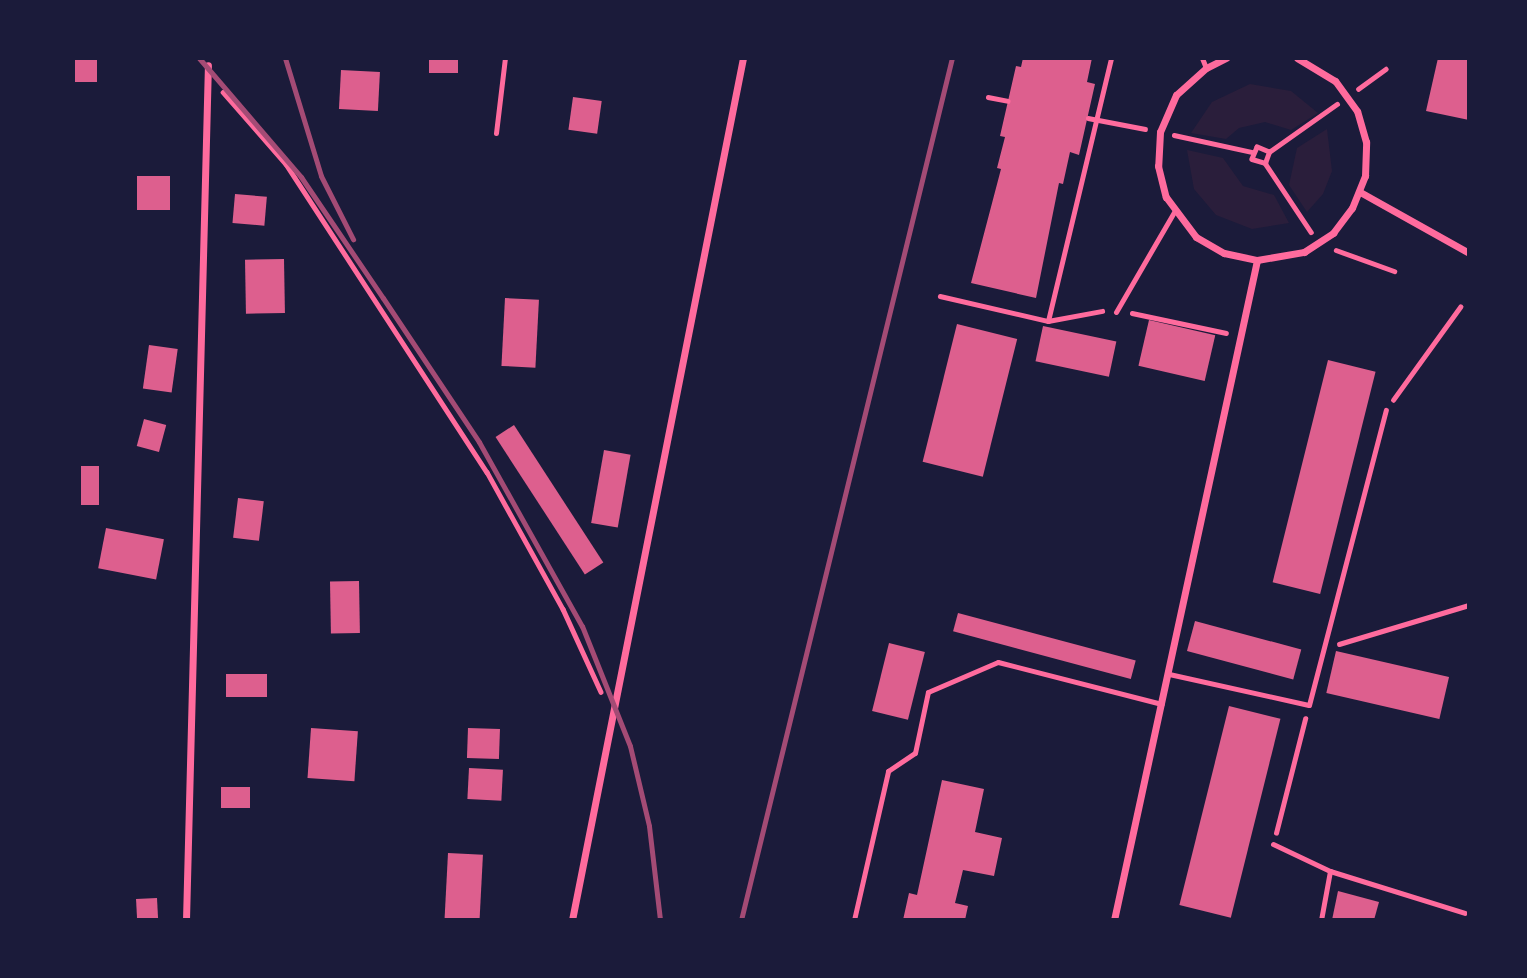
<!DOCTYPE html>
<style>
body{margin:0}
#map{position:relative;width:1527px;height:978px;overflow:hidden;background:#1b1b3a;font-family:Roboto,sans-serif}
div>[style]{position:absolute}
.green>*{inset:0;background:#2a1e3b}
.building>*{inset:0;background:#dd5f8e;transform-origin:0 0}
.path>*{height:4.5px;margin:-2.25px;padding:0 2.25px;transform-origin:2.25px;border-radius:2.25px;background:#ff6b9d}
.service>*{height:5px;margin:-2.5px;padding:0 2.5px;transform-origin:2.5px;border-radius:2.5px;background:#ff6b9d}
.minor>*{height:7px;margin:-3.5px;padding:0 3.5px;transform-origin:3.5px;border-radius:3.5px;background:#ff6b9d}
.rail>*{height:5px;margin:-2.5px;padding:0 2.5px;transform-origin:2.5px;border-radius:2.5px;background:#a44b75}
span{translate:-50% -50%;white-space:nowrap;text-align:center;line-height:1.15;-webkit-text-stroke:6px #1b1b3a;paint-order:stroke}
.frame{position:absolute;inset:0;border:60px solid #1b1b3a;pointer-events:none}
</style>
<div id="map">
<div class="green">
<i style="clip-path:polygon(1250px 84px,1291px 91px,1318px 113px,1291px 130px,1265px 122px,1239px 128px,1226px 139px,1191px 133px,1212px 102px)"></i>
<i style="clip-path:polygon(1327px 129px,1332px 171px,1323px 194px,1307px 212px,1289px 185px,1297px 148px)"></i>
<i style="clip-path:polygon(1187px 150px,1223px 158px,1243px 186px,1274px 195px,1289px 223px,1252px 229px,1216px 215px,1194px 189px)"></i>
</div>
<div class="building">
<i style="left:75px;top:58px;width:22px;height:24px"></i>
<i style="left:429px;top:58px;width:29px;height:15px"></i>
<i style="clip-path:polygon(1023px 58px,1092px 58px,1087px 82px,1095px 84px,1079px 155px,1070px 152px,1063px 184px,1059px 183px,1036px 298px,971px 283px,1001px 169px,997px 168px,1005px 137px,1000px 136px,1016px 66px,1021px 67px)"></i>
<i style="clip-path:polygon(1438px 58px,1469px 58px,1469px 120px,1426px 111px)"></i>
<i style="left:341px;top:70px;width:39px;height:39px;rotate:3deg"></i>
<i style="left:573px;top:97px;width:29px;height:33px;rotate:8deg"></i>
<i style="left:137px;top:176px;width:33px;height:34px"></i>
<i style="left:235px;top:194px;width:32px;height:29px;rotate:5deg"></i>
<i style="left:284px;top:259px;width:54px;height:39px;rotate:89deg"></i>
<i style="left:505px;top:298px;width:34px;height:68px;rotate:3deg"></i>
<i style="left:1149px;top:320px;width:68px;height:47px;rotate:13deg"></i>
<i style="left:957px;top:324px;width:62px;height:142px;rotate:14deg"></i>
<i style="left:1043px;top:326px;width:75px;height:36px;rotate:12deg"></i>
<i style="left:149px;top:345px;width:29px;height:44px;rotate:8deg"></i>
<i style="left:1328px;top:360px;width:49px;height:229px;rotate:14deg"></i>
<i style="left:144px;top:419px;width:23px;height:28px;rotate:15deg"></i>
<i style="left:514px;top:425px;width:164px;height:22px;rotate:57deg"></i>
<i style="left:604px;top:450px;width:27px;height:74px;rotate:10deg"></i>
<i style="left:81px;top:466px;width:18px;height:39px"></i>
<i style="left:238px;top:498px;width:26px;height:40px;rotate:7deg"></i>
<i style="left:106px;top:528px;width:59px;height:41px;rotate:11deg"></i>
<i style="left:359px;top:581px;width:52px;height:29px;rotate:89deg"></i>
<i style="left:958px;top:613px;width:184px;height:19px;rotate:15deg"></i>
<i style="left:1195px;top:621px;width:110px;height:31px;rotate:15deg"></i>
<i style="left:889px;top:643px;width:37px;height:70px;rotate:14deg"></i>
<i style="left:1336px;top:651px;width:116px;height:43px;rotate:13deg"></i>
<i style="left:226px;top:674px;width:41px;height:23px"></i>
<i style="left:1229px;top:706px;width:53px;height:205px;rotate:14deg"></i>
<i style="left:311px;top:728px;width:47px;height:50px;rotate:4deg"></i>
<i style="left:468px;top:728px;width:32px;height:30px;rotate:2deg"></i>
<i style="left:469px;top:768px;width:34px;height:31px;rotate:3deg"></i>
<i style="clip-path:polygon(942px 780px,984px 789px,975px 832px,1002px 838px,994px 876px,963px 870px,955px 903px,968px 906px,965px 920px,903px 920px,909px 893px,917px 895px)"></i>
<i style="left:221px;top:787px;width:29px;height:21px"></i>
<i style="left:448px;top:853px;width:35px;height:65px;rotate:3deg"></i>
<i style="clip-path:polygon(1338px 891px,1379px 902px,1374px 920px,1332px 920px)"></i>
<i style="left:157px;top:898px;width:22px;height:21px;rotate:87deg"></i>
</div>
<div class="path">
<i style="left:1358px;top:89px;width:34px;rotate:-36deg"></i>
<i style="left:223px;top:92px;width:96px;rotate:48.8deg"></i>
<i style="left:286px;top:164px;width:368px;rotate:56.9deg"></i>
<i style="left:487px;top:472px;width:157px;rotate:61deg"></i>
<i style="left:563px;top:609px;width:91px;rotate:65.4deg"></i>
<i style="left:988px;top:97px;width:20px;rotate:11deg"></i>
<i style="left:1088px;top:118px;width:58px;rotate:10.9deg"></i>
<i style="left:1174px;top:135px;width:80px;rotate:12.3deg"></i>
<i style="left:1269px;top:152px;width:13px;rotate:-157deg"></i>
<i style="left:1257px;top:147px;width:13px;rotate:113deg"></i>
<i style="left:1252px;top:159px;width:14px;rotate:17deg"></i>
<i style="left:1265px;top:163px;width:12px;rotate:-70deg"></i>
<i style="left:1269px;top:152px;width:83px;rotate:-35.2deg"></i>
<i style="left:1265px;top:163px;width:83px;rotate:56.3deg"></i>
<i style="left:1336px;top:250px;width:62px;rotate:19.9deg"></i>
<i style="left:940px;top:296px;width:111px;rotate:13deg"></i>
<i style="left:1048px;top:321px;width:270px;rotate:-76.5deg"></i>
<i style="left:1132px;top:313px;width:96px;rotate:12deg"></i>
<i style="left:1048px;top:321px;width:55px;rotate:-10.5deg"></i>
<i style="left:1393px;top:400px;width:115px;rotate:-54.2deg"></i>
<i style="left:1339px;top:644px;width:136px;rotate:-16.7deg"></i>
<i style="left:1276px;top:833px;width:118px;rotate:-75.7deg"></i>
</div>
<div class="service">
<i style="left:1202px;top:58px;width:11px;rotate:68deg"></i>
<i style="left:496px;top:133px;width:76px;rotate:-83.2deg"></i>
<i style="left:1116px;top:312px;width:116px;rotate:-59.9deg"></i>
<i style="left:1169px;top:674px;width:143px;rotate:12.5deg"></i>
<i style="left:1309px;top:705px;width:305px;rotate:-75.4deg"></i>
<i style="left:1273px;top:844px;width:63px;rotate:25.3deg"></i>
<i style="left:1330px;top:871px;width:50px;rotate:100.4deg"></i>
<i style="left:1330px;top:871px;width:141px;rotate:17.3deg"></i>
<i style="left:854px;top:920px;width:153px;rotate:-77.1deg"></i>
<i style="left:888px;top:771px;width:32px;rotate:-34deg"></i>
<i style="left:915px;top:753px;width:62px;rotate:-78deg"></i>
<i style="left:928px;top:692px;width:76px;rotate:-23.2deg"></i>
<i style="left:998px;top:662px;width:169px;rotate:14.4deg"></i>
</div>
<div class="minor">
<i style="left:1226px;top:58px;width:22px;rotate:153deg"></i>
<i style="left:1206px;top:68px;width:40px;rotate:138deg"></i>
<i style="left:1176px;top:95px;width:40px;rotate:113.4deg"></i>
<i style="left:1160px;top:132px;width:34px;rotate:93deg"></i>
<i style="left:1158px;top:166px;width:32px;rotate:76deg"></i>
<i style="left:1166px;top:197px;width:50px;rotate:53.1deg"></i>
<i style="left:1196px;top:237px;width:32px;rotate:30deg"></i>
<i style="left:1224px;top:253px;width:34px;rotate:12deg"></i>
<i style="left:1257px;top:260px;width:48px;rotate:-9.7deg"></i>
<i style="left:1304px;top:252px;width:35px;rotate:-33deg"></i>
<i style="left:1333px;top:233px;width:31px;rotate:-53deg"></i>
<i style="left:1352px;top:208px;width:35px;rotate:-68deg"></i>
<i style="left:1365px;top:176px;width:34px;rotate:-88deg"></i>
<i style="left:1366px;top:142px;width:32px;rotate:-106deg"></i>
<i style="left:1357px;top:111px;width:37px;rotate:-126deg"></i>
<i style="left:1335px;top:81px;width:44px;rotate:-148.8deg"></i>
<i style="left:1360px;top:192px;width:125px;rotate:29.2deg"></i>
<i style="left:186px;top:920px;width:855px;rotate:-88.53deg"></i>
<i style="left:572px;top:920px;width:879px;rotate:-78.78deg"></i>
<i style="left:1114px;top:920px;width:675px;rotate:-77.77deg"></i>
</div>
<div class="rail">
<i style="left:199px;top:58px;width:157px;rotate:49.4deg"></i>
<i style="left:301px;top:177px;width:146px;rotate:55.9deg"></i>
<i style="left:383px;top:298px;width:173px;rotate:56.3deg"></i>
<i style="left:479px;top:442px;width:211px;rotate:60.8deg"></i>
<i style="left:582px;top:626px;width:129px;rotate:68.2deg"></i>
<i style="left:630px;top:746px;width:82px;rotate:76.6deg"></i>
<i style="left:649px;top:826px;width:95px;rotate:83.3deg"></i>
<i style="left:285px;top:58px;width:123px;rotate:73deg"></i>
<i style="left:321px;top:176px;width:71px;rotate:63.1deg"></i>
<i style="left:741px;top:920px;width:887px;rotate:-76.25deg"></i>
</div>
<div class="frame"></div>
</div>
